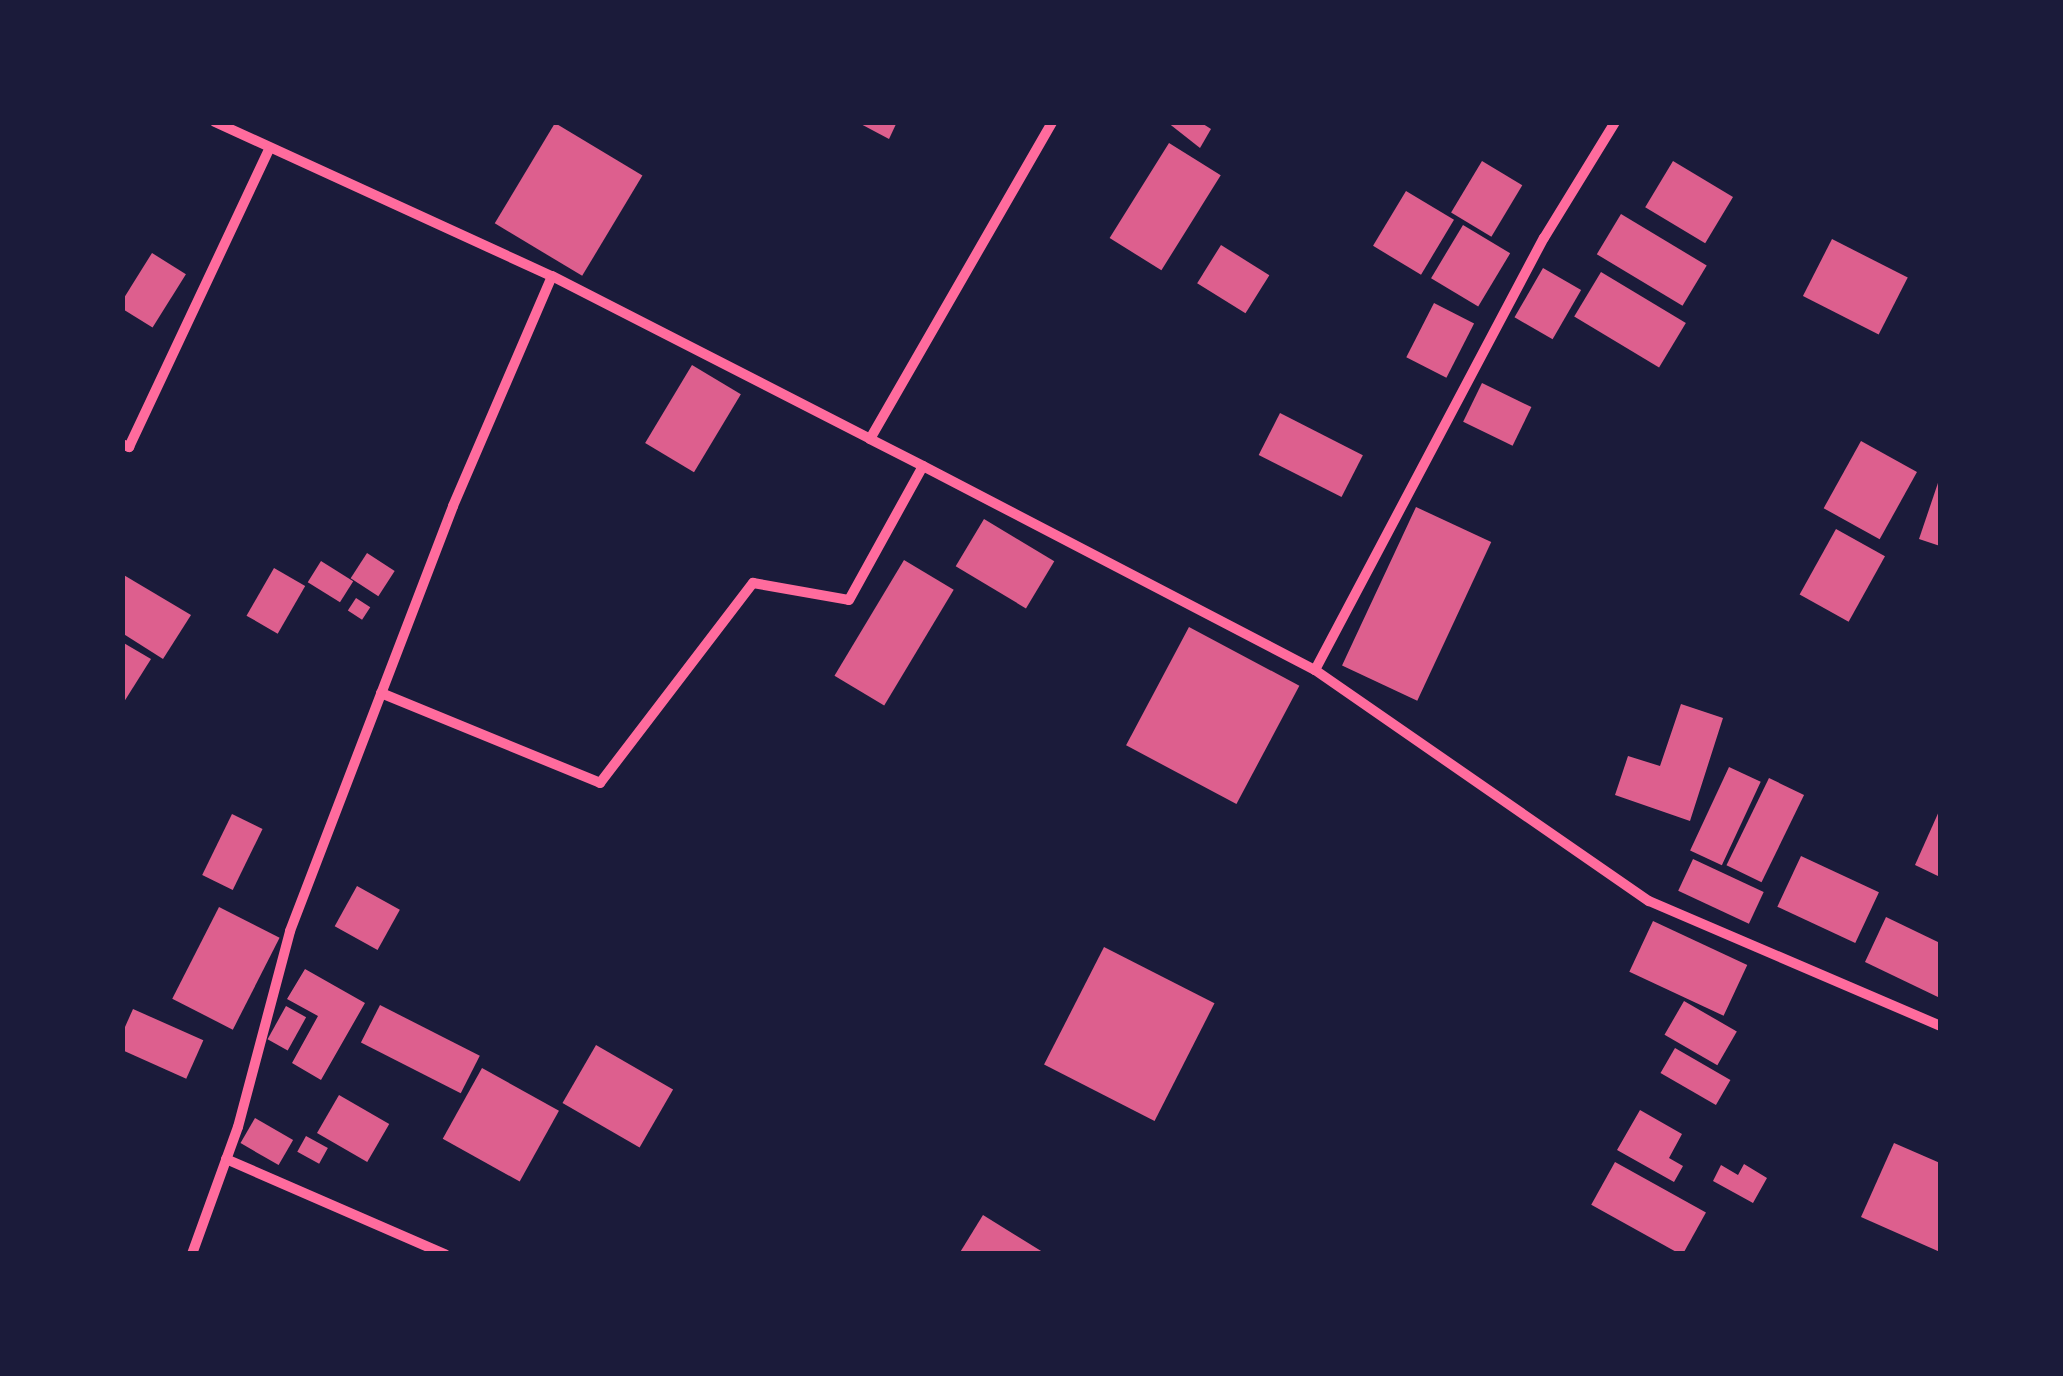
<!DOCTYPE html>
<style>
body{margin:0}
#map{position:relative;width:2063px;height:1376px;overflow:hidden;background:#1b1b3a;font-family:Georgia,serif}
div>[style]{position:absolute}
.building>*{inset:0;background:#dd5f8e;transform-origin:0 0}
.minor>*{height:10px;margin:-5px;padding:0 5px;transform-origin:5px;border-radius:5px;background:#ff6b9d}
span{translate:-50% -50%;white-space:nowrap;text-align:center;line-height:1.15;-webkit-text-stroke:8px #1b1b3a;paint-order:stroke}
.frame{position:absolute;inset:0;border:125px solid #1b1b3a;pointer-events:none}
</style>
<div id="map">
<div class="building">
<i style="clip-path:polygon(857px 122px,897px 122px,889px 139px)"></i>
<i style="clip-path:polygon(1167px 122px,1200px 122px,1211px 129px,1200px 148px)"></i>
<i style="left:555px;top:123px;width:102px;height:117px;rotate:31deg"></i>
<i style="left:1169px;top:143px;width:61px;height:112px;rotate:32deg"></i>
<i style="left:1482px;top:161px;width:47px;height:60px;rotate:31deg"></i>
<i style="left:1673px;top:161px;width:70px;height:54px;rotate:31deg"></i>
<i style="left:1406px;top:191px;width:56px;height:64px;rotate:31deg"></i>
<i style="left:1621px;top:214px;width:100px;height:47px;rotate:31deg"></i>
<i style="left:1463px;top:225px;width:55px;height:62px;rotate:31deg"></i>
<i style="left:1832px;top:239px;width:85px;height:64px;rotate:27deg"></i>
<i style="left:1221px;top:245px;width:57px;height:45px;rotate:32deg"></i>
<i style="left:152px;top:253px;width:40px;height:63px;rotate:32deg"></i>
<i style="left:1543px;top:268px;width:44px;height:57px;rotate:30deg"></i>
<i style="left:1601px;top:272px;width:99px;height:52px;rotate:31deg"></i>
<i style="left:1434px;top:303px;width:45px;height:61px;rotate:27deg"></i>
<i style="left:692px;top:365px;width:57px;height:91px;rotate:31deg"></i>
<i style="left:1482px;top:383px;width:55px;height:43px;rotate:26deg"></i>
<i style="left:1280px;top:413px;width:93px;height:47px;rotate:27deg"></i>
<i style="left:1861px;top:441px;width:64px;height:77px;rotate:29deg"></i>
<i style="clip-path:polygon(1940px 477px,1940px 546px,1919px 539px)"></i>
<i style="left:1416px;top:507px;width:83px;height:175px;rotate:25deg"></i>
<i style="left:984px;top:519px;width:82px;height:55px;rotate:31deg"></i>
<i style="left:1836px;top:529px;width:56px;height:75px;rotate:29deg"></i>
<i style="left:367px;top:553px;width:33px;height:30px;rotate:33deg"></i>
<i style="left:904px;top:560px;width:58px;height:135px;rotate:31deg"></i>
<i style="left:321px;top:561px;width:38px;height:25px;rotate:32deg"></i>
<i style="left:274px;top:568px;width:36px;height:55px;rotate:30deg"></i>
<i style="clip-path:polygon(122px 574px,191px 615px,163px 659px,122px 633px)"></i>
<i style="left:356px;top:598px;width:17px;height:15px;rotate:33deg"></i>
<i style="left:1189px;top:627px;width:125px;height:134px;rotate:28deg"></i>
<i style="clip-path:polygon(122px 642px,151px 659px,122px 705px)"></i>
<i style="clip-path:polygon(1681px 704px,1723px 718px,1690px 821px,1615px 795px,1628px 756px,1660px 766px)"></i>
<i style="left:1729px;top:767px;width:35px;height:92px;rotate:25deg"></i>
<i style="left:1769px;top:778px;width:39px;height:97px;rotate:26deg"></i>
<i style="clip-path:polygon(1940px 809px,1940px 877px,1915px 865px)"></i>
<i style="left:232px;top:814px;width:34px;height:68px;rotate:26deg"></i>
<i style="left:1801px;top:856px;width:86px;height:56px;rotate:25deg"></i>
<i style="left:1693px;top:859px;width:78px;height:35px;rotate:25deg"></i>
<i style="left:357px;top:886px;width:49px;height:46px;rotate:29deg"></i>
<i style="left:219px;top:907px;width:68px;height:103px;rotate:27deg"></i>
<i style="clip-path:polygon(1886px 917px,1940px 943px,1940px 998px,1865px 962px)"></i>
<i style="left:1653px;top:921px;width:104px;height:56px;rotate:25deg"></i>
<i style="left:1104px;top:947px;width:124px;height:132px;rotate:27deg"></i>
<i style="clip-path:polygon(305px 969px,365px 1003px,321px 1080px,292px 1063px,318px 1016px,287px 999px)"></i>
<i style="left:1684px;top:1001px;width:61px;height:39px;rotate:30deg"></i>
<i style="left:380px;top:1005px;width:112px;height:42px;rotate:27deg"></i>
<i style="left:286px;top:1006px;width:23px;height:38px;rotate:29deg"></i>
<i style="left:133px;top:1009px;width:77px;height:42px;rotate:24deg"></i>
<i style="left:596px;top:1045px;width:89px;height:67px;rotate:30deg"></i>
<i style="left:1675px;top:1048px;width:64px;height:29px;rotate:30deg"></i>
<i style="left:482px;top:1068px;width:88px;height:81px;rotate:29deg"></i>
<i style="left:339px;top:1095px;width:58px;height:44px;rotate:30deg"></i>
<i style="clip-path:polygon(1640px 1110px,1682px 1134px,1669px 1158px,1683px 1166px,1674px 1182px,1617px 1150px)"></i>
<i style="left:255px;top:1118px;width:44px;height:29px;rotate:30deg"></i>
<i style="left:306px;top:1136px;width:25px;height:18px;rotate:29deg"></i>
<i style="clip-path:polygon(1894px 1143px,1940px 1163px,1940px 1252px,1861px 1217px)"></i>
<i style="left:1615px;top:1162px;width:104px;height:49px;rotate:29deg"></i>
<i style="clip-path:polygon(1744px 1164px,1767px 1178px,1753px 1203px,1713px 1181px,1721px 1165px,1738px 1175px)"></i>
<i style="clip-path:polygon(983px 1215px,1046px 1254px,959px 1254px)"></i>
</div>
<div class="minor">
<i style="left:215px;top:122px;width:371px;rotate:24.6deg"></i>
<i style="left:870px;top:439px;width:59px;rotate:27deg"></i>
<i style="left:122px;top:444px;width:8px;rotate:23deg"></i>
<i style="left:129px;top:447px;width:328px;rotate:-64.8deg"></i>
<i style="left:1315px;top:670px;width:406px;rotate:34.7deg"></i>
<i style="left:1649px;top:901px;width:317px;rotate:23.2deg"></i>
<i style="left:381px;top:693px;width:237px;rotate:22.3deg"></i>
<i style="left:600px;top:783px;width:252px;rotate:-52.6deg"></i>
<i style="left:753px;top:583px;width:97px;rotate:10deg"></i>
<i style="left:849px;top:600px;width:153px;rotate:-61.1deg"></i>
<i style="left:923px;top:466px;width:442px;rotate:27.5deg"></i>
<i style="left:1315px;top:670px;width:489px;rotate:-62.1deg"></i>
<i style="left:1544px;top:238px;width:136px;rotate:-58.5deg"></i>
<i style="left:226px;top:1159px;width:239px;rotate:23.5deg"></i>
<i style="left:192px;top:1254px;width:135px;rotate:-70.1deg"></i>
<i style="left:238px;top:1127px;width:203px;rotate:-75.1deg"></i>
<i style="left:290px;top:931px;width:455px;rotate:-69deg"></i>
<i style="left:453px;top:506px;width:250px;rotate:-66.7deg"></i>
<i style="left:552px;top:276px;width:357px;rotate:27.1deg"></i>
<i style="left:870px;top:439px;width:366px;rotate:-60.1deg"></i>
</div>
<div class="frame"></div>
</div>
